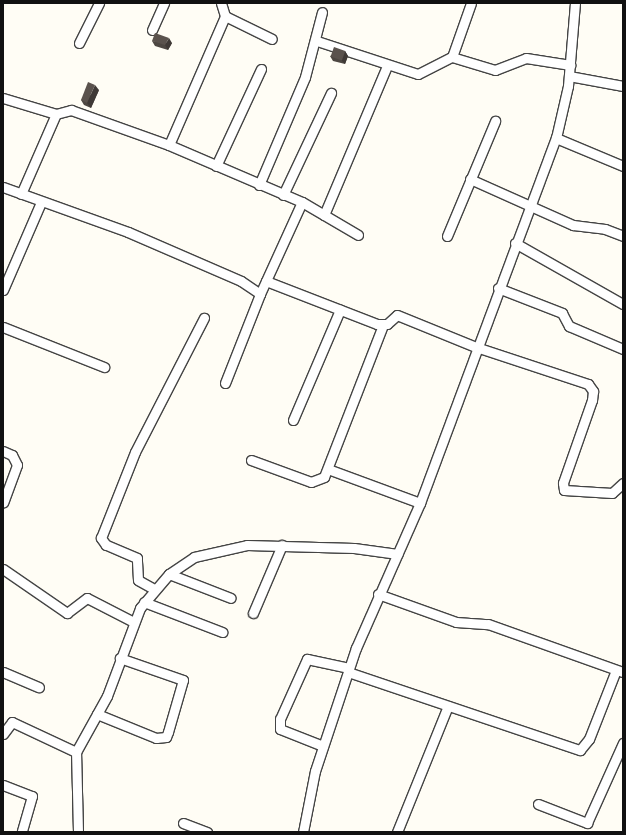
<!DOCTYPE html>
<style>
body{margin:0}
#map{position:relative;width:626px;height:835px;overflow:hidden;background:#fffdf5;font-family:"Libre Baskerville",serif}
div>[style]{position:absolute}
.roads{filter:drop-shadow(1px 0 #444) drop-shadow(-1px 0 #444) drop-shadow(0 1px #444) drop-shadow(0 -1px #444)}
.street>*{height:9px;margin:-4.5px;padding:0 4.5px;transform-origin:4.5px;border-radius:4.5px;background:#fff}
.wall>*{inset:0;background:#4d4742}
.shaded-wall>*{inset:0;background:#3f3936}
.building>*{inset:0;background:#5a524d;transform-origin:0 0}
span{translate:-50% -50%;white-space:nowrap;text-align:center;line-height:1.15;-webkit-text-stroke:4px #fff;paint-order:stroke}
.frame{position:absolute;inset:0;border:4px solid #111;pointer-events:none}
</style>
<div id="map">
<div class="roads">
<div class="street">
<i style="left:225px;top:16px;width:52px;rotate:26.1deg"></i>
<i style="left:152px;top:30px;width:30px;rotate:-66deg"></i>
<i style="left:317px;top:41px;width:106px;rotate:18.1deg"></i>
<i style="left:418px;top:74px;width:38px;rotate:-27deg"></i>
<i style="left:452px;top:57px;width:45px;rotate:16.8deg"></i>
<i style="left:495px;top:70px;width:33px;rotate:-21deg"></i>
<i style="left:526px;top:58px;width:45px;rotate:9deg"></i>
<i style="left:79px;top:43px;width:45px;rotate:-63.4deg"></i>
<i style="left:452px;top:57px;width:57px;rotate:-70.6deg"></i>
<i style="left:569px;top:76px;width:55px;rotate:10.5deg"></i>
<i style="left:3px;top:98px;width:55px;rotate:16.8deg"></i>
<i style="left:56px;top:114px;width:16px;rotate:-15deg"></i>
<i style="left:71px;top:110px;width:104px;rotate:19.7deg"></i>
<i style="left:169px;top:145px;width:145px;rotate:23.2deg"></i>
<i style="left:302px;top:202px;width:65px;rotate:30.5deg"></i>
<i style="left:556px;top:138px;width:73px;rotate:22.7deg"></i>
<i style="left:169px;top:145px;width:141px;rotate:-66.5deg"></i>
<i style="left:225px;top:16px;width:14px;rotate:-107deg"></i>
<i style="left:216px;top:166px;width:107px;rotate:-65.1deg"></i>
<i style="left:470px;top:179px;width:113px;rotate:24.1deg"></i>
<i style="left:573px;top:225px;width:32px;rotate:7deg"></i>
<i style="left:605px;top:229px;width:19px;rotate:21deg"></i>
<i style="left:259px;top:185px;width:117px;rotate:-66.9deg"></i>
<i style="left:305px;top:77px;width:67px;rotate:-75.3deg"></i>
<i style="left:3px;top:187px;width:133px;rotate:19.8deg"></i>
<i style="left:128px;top:232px;width:123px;rotate:23.4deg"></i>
<i style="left:241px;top:281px;width:23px;rotate:34deg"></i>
<i style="left:21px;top:194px;width:87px;rotate:-66.4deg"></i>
<i style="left:283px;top:195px;width:113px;rotate:-64.8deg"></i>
<i style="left:324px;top:215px;width:162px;rotate:-67.1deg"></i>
<i style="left:447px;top:236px;width:125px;rotate:-67.3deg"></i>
<i style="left:515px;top:243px;width:124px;rotate:29.5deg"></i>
<i style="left:266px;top:281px;width:119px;rotate:21.2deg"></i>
<i style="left:377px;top:324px;width:10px"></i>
<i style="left:387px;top:324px;width:13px;rotate:-42deg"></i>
<i style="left:397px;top:315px;width:85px;rotate:22.1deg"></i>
<i style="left:476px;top:347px;width:118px;rotate:18.3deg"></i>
<i style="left:588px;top:384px;width:9px;rotate:54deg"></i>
<i style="left:593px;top:391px;width:9px;rotate:96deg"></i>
<i style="left:592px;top:400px;width:88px;rotate:109.3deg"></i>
<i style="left:563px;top:483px;width:7px;rotate:82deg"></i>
<i style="left:564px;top:490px;width:48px;rotate:3.6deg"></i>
<i style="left:612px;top:493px;width:15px;rotate:-42deg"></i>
<i style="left:498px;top:288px;width:69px;rotate:21.3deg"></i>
<i style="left:562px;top:313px;width:15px;rotate:62deg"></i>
<i style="left:569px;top:326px;width:59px;rotate:23.1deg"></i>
<i style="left:3px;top:290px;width:96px;rotate:-66.6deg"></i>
<i style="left:3px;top:327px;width:109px;rotate:21.6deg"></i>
<i style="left:225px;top:383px;width:96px;rotate:-68.5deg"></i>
<i style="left:260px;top:294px;width:101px;rotate:-65.5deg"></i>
<i style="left:293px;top:420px;width:120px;rotate:-66.9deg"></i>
<i style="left:3px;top:451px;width:10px;rotate:24deg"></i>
<i style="left:12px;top:455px;width:11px;rotate:63deg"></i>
<i style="left:17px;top:465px;width:40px;rotate:110.2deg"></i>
<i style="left:251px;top:460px;width:64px;rotate:20.1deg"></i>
<i style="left:311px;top:482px;width:14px;rotate:-21deg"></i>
<i style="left:324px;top:477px;width:163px;rotate:-68.8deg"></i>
<i style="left:328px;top:469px;width:98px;rotate:20.3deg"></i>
<i style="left:3px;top:569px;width:78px;rotate:34.5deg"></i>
<i style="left:67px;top:613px;width:25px;rotate:-37deg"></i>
<i style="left:87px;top:598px;width:53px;rotate:27.1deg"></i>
<i style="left:169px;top:574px;width:66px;rotate:21.2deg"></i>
<i style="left:154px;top:589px;width:18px;rotate:-151deg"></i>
<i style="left:138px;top:580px;width:22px;rotate:-93deg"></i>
<i style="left:137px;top:558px;width:34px;rotate:-157deg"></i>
<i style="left:106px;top:545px;width:9px;rotate:-126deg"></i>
<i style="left:101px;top:538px;width:92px;rotate:-68.4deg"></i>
<i style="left:135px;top:452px;width:151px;rotate:-62.8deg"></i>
<i style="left:378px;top:594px;width:83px;rotate:19.7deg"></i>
<i style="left:456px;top:622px;width:32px;rotate:4deg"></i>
<i style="left:488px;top:624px;width:143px;rotate:19.6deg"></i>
<i style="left:144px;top:602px;width:84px;rotate:21deg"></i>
<i style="left:253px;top:613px;width:74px;rotate:-66.9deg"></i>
<i style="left:3px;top:672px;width:39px;rotate:23deg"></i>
<i style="left:348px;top:672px;width:245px;rotate:18.6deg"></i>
<i style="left:580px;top:750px;width:14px;rotate:-51deg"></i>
<i style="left:589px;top:739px;width:74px;rotate:-68.6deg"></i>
<i style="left:97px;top:714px;width:64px;rotate:22.1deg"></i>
<i style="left:156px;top:738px;width:10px;rotate:-6deg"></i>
<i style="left:166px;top:737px;width:5px;rotate:-68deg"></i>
<i style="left:168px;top:732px;width:54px;rotate:-73.9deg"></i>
<i style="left:183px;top:680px;width:67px;rotate:-160.8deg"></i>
<i style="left:3px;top:734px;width:15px;rotate:-53deg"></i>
<i style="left:12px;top:722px;width:71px;rotate:25.1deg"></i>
<i style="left:323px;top:746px;width:46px;rotate:-158.4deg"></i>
<i style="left:280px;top:729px;width:10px;rotate:-90deg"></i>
<i style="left:280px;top:719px;width:66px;rotate:-65.8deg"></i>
<i style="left:307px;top:659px;width:43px;rotate:12.1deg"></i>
<i style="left:3px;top:785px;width:31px;rotate:21deg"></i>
<i style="left:32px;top:796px;width:37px;rotate:106deg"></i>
<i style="left:538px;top:804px;width:53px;rotate:21.2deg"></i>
<i style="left:587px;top:823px;width:88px;rotate:-65.8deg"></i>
<i style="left:183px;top:823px;width:26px;rotate:21deg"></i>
<i style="left:78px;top:832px;width:80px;rotate:-91.4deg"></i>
<i style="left:76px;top:752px;width:64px;rotate:-61deg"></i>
<i style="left:107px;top:696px;width:94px;rotate:-69.4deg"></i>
<i style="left:140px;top:608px;width:45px;rotate:-49.5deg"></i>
<i style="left:169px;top:574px;width:30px;rotate:-34deg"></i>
<i style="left:194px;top:557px;width:54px;rotate:-12.8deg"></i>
<i style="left:247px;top:545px;width:107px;rotate:1.6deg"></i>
<i style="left:354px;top:548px;width:44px;rotate:7.8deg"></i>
<i style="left:303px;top:832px;width:62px;rotate:-78.9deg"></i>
<i style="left:315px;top:771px;width:130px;rotate:-71.6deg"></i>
<i style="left:356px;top:648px;width:158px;rotate:-66.2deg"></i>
<i style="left:420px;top:503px;width:390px;rotate:-69.6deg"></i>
<i style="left:556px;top:138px;width:53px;rotate:-77deg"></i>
<i style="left:568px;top:86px;width:83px;rotate:-85.2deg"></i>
<i style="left:397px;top:832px;width:136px;rotate:-68deg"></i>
</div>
</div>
<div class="wall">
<i style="clip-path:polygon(152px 41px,172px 43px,168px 50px,155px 46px)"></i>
<i style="clip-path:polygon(345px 51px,348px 56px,345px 64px,333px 61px,330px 56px)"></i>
<i style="clip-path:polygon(99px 90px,91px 108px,84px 105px,81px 100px)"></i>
</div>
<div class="shaded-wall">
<i style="clip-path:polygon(169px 38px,172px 43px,168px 50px,165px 45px)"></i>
<i style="clip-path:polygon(345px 51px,348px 56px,345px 64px,341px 60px)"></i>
<i style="clip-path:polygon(95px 85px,99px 90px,91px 108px,87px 103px)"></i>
</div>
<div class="building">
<i style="clip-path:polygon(155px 33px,169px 38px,165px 45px,152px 41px)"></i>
<i style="left:334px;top:47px;width:12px;height:10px;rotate:20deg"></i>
<i style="clip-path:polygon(88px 82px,95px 85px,87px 103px,81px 100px)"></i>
</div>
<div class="frame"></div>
</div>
